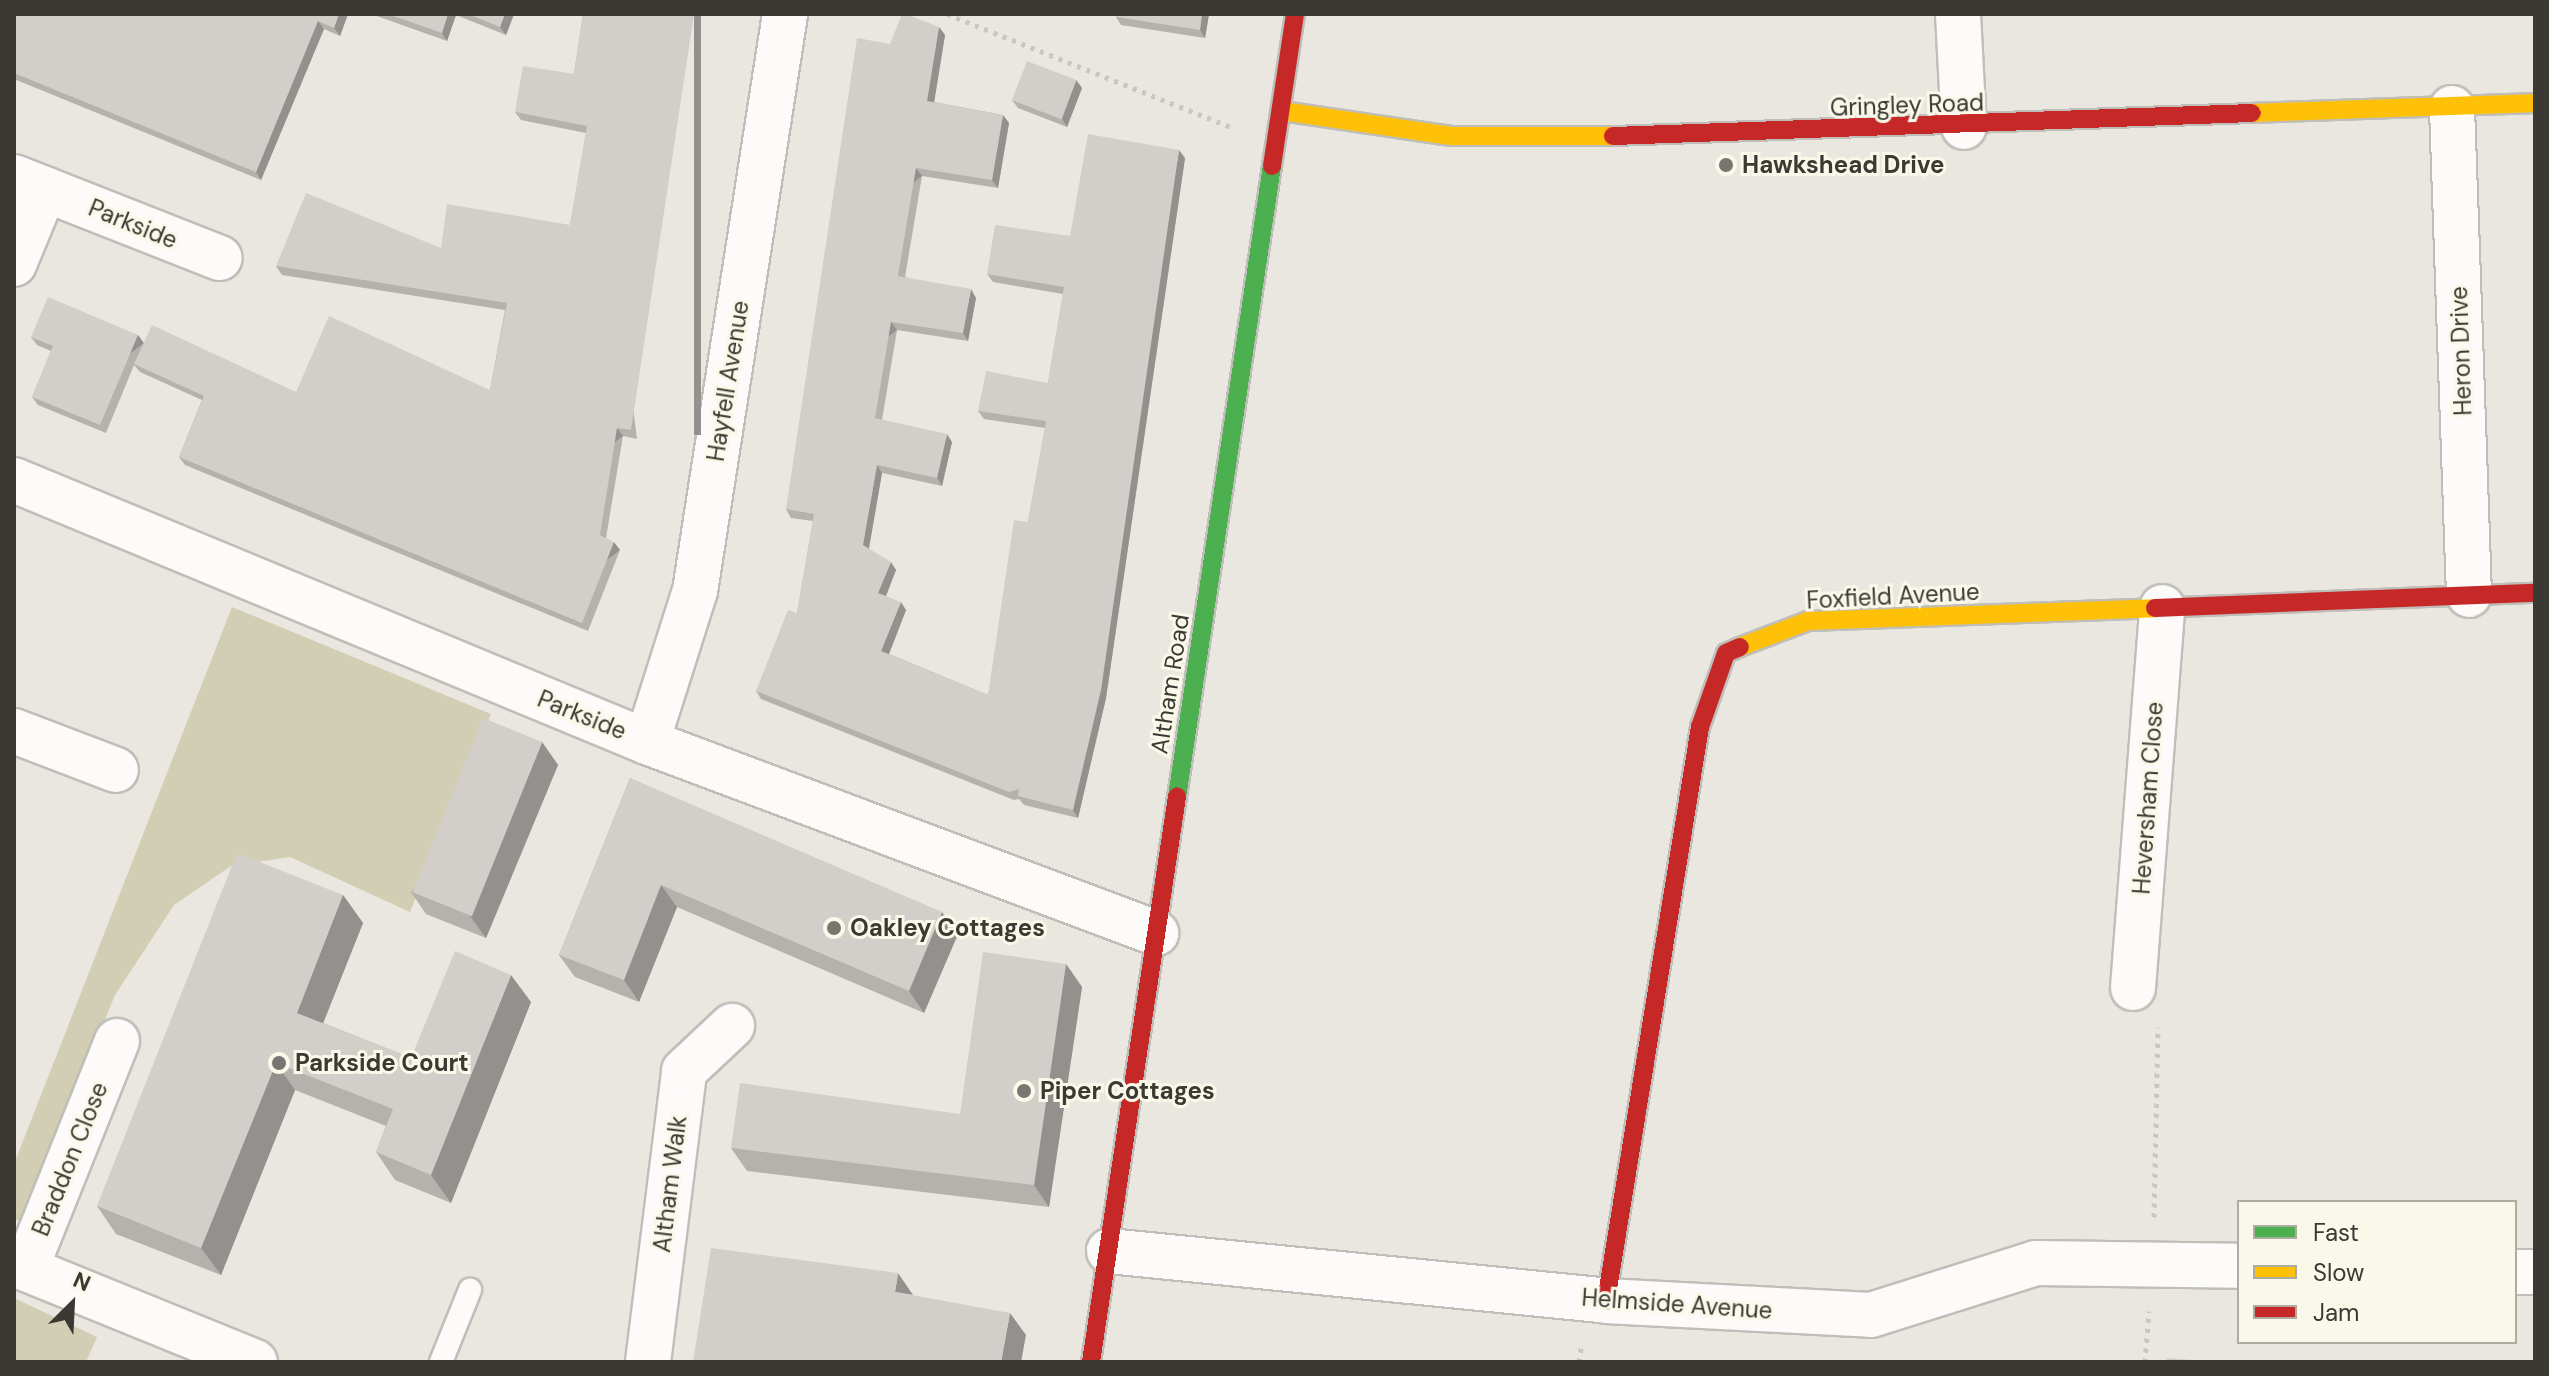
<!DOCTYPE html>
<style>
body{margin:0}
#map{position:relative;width:2549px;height:1376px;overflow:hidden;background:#e9e7e0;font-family:"DM Sans",sans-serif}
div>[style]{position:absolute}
.green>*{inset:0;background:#d2ceb3}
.path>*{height:5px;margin-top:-2.5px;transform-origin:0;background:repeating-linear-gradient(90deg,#c7c7c4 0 4px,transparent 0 10px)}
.roads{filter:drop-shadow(2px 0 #bfbeb8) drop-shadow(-2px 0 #bfbeb8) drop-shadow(0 2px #bfbeb8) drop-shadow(0 -2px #bfbeb8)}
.lane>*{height:22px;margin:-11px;padding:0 11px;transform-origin:11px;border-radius:11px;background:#fcfbfa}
.street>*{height:44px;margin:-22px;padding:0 22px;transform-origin:22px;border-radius:22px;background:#fcfbfa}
.fast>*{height:18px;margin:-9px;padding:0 9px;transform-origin:9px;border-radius:9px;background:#4caf50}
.slow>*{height:18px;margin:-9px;padding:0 9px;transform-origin:9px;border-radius:9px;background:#ffc107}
.jam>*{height:18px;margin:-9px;padding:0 9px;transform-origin:9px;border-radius:9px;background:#c62828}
.wall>*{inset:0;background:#b5b1ad}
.shaded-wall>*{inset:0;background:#93908d;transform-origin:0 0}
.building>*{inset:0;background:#d2cec9;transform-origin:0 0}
.dots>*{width:22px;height:22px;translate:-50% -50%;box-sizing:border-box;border:4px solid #faf8e9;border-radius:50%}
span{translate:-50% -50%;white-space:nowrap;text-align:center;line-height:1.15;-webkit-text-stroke:6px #faf8e9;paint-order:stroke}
.street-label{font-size:24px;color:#3a3934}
.poi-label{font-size:24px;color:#3a3934;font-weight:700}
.left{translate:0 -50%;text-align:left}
.frame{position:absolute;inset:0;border:16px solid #3a3934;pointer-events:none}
.legend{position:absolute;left:2237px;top:1200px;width:280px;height:144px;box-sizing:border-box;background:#faf8e9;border:2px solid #adaca1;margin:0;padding:10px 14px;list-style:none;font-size:24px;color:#3a3934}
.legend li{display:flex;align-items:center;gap:16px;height:40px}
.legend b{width:40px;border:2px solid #adaca1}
.north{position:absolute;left:32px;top:1264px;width:80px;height:80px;-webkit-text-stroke:6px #faf8e9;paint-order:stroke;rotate:24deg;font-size:22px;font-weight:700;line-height:32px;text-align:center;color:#3a3934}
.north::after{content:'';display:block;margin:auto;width:28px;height:36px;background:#3a3934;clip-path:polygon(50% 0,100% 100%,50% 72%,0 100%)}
</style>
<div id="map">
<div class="green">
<i style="clip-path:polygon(232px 607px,491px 714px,410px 912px,290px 857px,231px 866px,174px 905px,115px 995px,23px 1222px,14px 1219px,14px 1164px)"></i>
<i style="clip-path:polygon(14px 1298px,97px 1337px,86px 1362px,14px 1362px)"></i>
</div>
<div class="path">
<i style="left:947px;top:14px;width:306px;rotate:21.7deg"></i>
<i style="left:2154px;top:1217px;width:190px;rotate:-88.8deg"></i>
<i style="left:1579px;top:1362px;width:15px;rotate:-82deg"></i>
<i style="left:2145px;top:1362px;width:51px;rotate:-85.5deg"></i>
</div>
<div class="roads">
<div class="lane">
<i style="left:441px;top:1362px;width:78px;rotate:-68.1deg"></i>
</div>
<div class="street">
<i style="left:1958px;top:14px;width:113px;rotate:87deg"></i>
<i style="left:2452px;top:108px;width:487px;rotate:88deg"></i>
<i style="left:14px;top:177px;width:221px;rotate:21.5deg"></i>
<i style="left:14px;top:264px;width:81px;rotate:-67.5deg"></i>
<i style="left:14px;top:480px;width:685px;rotate:22.48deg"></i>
<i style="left:647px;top:742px;width:544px;rotate:20.57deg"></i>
<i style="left:14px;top:731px;width:109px;rotate:20.9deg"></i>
<i style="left:647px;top:742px;width:158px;rotate:-72.4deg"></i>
<i style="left:695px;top:591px;width:584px;rotate:-81.13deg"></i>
<i style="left:2133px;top:988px;width:382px;rotate:-85.6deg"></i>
<i style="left:117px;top:1041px;width:245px;rotate:111.8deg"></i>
<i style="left:26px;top:1269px;width:247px;rotate:22.1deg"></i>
<i style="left:1109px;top:1251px;width:500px;rotate:5.7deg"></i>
<i style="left:1606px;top:1301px;width:265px;rotate:3deg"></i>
<i style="left:1871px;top:1315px;width:173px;rotate:-17.5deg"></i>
<i style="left:2036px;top:1263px;width:203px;rotate:0.8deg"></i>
<i style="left:2515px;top:1272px;width:20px"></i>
<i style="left:648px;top:1362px;width:293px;rotate:-82.9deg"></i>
<i style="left:684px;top:1071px;width:66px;rotate:-43.2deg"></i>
</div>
<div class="fast">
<i style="left:1177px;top:797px;width:638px;rotate:-81.44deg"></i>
</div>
<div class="slow">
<i style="left:1282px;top:111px;width:171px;rotate:8.4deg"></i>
<i style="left:1451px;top:136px;width:162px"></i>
<i style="left:2252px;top:113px;width:283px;rotate:-2deg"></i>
<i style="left:1740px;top:647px;width:73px;rotate:-20.9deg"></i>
<i style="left:1808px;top:621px;width:347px;rotate:-2.1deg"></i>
</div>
<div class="jam">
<i style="left:1613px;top:136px;width:639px;rotate:-2.06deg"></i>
<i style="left:1272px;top:166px;width:154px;rotate:-81.4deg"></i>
<i style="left:2155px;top:608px;width:380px;rotate:-2.3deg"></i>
<i style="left:1606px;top:1301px;width:582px;rotate:-80.7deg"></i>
<i style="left:1700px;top:727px;width:78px;rotate:-70.6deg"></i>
<i style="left:1726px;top:653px;width:15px;rotate:-23deg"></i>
<i style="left:1091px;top:1362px;width:572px;rotate:-81.35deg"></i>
</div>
</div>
<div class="wall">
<i style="clip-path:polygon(14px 14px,348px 14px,340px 36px,324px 29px,261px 180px,14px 79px)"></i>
<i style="clip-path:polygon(371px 14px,514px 14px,506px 35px,456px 15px,447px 41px)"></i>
<i style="clip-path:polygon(583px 14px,637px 439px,623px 436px,606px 538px,620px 550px,588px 631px,185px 465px,179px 457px,202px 400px,140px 372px,134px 365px,106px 433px,38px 405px,32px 397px,51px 351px,37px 345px,31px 337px,138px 335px,143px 343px,296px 392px,490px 390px,505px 310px,282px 275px,276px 266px,441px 248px,570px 225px,586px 133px,521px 120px,515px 112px,574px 74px)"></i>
<i style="clip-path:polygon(1116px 14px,1209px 14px,1205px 38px,1121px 25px,1116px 17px)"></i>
<i style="clip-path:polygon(939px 27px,945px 35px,934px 102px,1003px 115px,1009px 123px,998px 188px,922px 176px,905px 277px,976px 298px,968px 341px,897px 330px,882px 420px,952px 442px,942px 486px,882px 473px,869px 549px,896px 570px,886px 596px,906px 610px,889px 654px,988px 695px,1028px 522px,1045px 428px,984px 419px,978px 411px,1048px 383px,1063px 294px,993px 282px,987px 274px,1070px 236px,1185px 158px,1106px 698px,1078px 818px,1024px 805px,1019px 799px,1014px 800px,761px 699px,756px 691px,797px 613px,813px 521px,791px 518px,786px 509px)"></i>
<i style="clip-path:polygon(1076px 80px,1082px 88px,1067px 127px,1018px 108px,1012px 100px)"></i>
<i style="clip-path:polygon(542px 742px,558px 765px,486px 938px,426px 914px,411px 892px)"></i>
<i style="clip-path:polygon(630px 778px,958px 934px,924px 1013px,677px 907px,639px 1002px,575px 977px,559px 955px)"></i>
<i style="clip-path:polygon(343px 895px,363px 923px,323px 1023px,411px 1058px,531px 1002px,451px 1203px,395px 1180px,376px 1152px,386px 1126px,295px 1090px,221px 1275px,116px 1234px,97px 1206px)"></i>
<i style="clip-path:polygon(1066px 964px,1082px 987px,1049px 1207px,747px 1171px,731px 1148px,960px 1114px)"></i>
</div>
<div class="shaded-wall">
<i style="clip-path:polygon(339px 14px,348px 14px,340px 36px,334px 28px)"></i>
<i style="clip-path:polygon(448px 14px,456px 14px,456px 15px,447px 41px,442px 33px)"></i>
<i style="clip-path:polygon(505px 14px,514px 14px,506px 35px,500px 27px)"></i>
<i style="left:694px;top:14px;width:7px;height:421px"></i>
<i style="clip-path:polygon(1202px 14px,1209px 14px,1205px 38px,1200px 30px)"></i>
<i style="clip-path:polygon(318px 21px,324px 29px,261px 180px,256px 172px)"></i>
<i style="clip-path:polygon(939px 27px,945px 35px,933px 109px,927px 101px)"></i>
<i style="clip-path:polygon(1076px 80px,1082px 88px,1067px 127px,1062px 119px)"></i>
<i style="clip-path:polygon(1003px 115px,1009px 123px,998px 188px,992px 180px)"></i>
<i style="clip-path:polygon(1179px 150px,1185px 158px,1106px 698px,1078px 818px,1073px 810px)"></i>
<i style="left:916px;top:168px;width:10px;height:109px;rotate:53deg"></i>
<i style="clip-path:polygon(971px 289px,976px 298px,968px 341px,963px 333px)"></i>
<i style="left:891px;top:322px;width:10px;height:97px;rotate:53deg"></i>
<i style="left:138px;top:335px;width:10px;height:98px;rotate:53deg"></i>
<i style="left:617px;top:428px;width:10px;height:108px;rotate:53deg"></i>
<i style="clip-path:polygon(947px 434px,952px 442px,942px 486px,937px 478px)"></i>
<i style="clip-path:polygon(877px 465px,882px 473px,868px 553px,863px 545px)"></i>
<i style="left:614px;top:542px;width:10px;height:87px;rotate:53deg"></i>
<i style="clip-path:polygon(891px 562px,896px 570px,884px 601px,878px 593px)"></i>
<i style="clip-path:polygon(901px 602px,906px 610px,887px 659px,881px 651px)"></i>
<i style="clip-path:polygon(542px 742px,558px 765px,486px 938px,470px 916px)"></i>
<i style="clip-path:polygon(661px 885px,677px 907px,639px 1002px,624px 980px)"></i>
<i style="clip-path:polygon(343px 895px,363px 923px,316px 1041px,297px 1013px)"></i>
<i style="clip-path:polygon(942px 912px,958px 934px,924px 1013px,909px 991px)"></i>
<i style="clip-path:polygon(1066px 964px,1082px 987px,1049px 1207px,1034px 1185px)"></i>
<i style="clip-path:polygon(511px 975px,531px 1002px,451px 1203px,431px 1175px)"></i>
<i style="clip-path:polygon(276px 1063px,295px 1090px,221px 1275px,201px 1248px)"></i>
<i style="clip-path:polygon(898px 1273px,913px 1295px,895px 1292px)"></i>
<i style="clip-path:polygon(1010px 1313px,1026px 1335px,1021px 1362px,1001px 1362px)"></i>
</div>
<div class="building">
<i style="clip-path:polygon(14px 14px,339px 14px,334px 28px,318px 21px,256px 172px,14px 73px)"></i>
<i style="clip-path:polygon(388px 14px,448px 14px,442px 33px)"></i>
<i style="clip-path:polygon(468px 14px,505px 14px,500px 27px)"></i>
<i style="clip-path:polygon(583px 14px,694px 14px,631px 430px,617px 428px,600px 535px,614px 542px,582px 623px,179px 457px,204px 396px,134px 364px,152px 325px,296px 392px,329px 316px,490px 390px,507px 303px,276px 266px,306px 193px,441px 248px,447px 204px,570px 225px,587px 126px,515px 112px,523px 66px,574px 74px)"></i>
<i style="clip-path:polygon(902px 14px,906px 14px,939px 27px,927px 101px,1003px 115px,992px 180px,916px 168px,898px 276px,971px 289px,963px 333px,891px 322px,875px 418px,947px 434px,937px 478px,877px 465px,863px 545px,891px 562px,878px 593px,901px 602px,881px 651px,988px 695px,1014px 520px,1028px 522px,1046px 421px,978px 411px,986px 371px,1048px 383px,1064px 287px,987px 274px,995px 225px,1070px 236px,1088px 134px,1179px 150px,1101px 690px,1073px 810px,1018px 796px,1019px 789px,1009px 792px,756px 691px,788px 610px,797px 613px,814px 514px,786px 509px,857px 38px,890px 44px)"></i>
<i style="clip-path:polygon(1116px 14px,1202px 14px,1200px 30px,1116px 17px)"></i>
<i style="left:1027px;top:61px;width:53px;height:42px;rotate:21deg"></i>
<i style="clip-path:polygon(48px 297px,138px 335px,100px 425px,32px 397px,53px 346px,31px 337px)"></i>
<i style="left:483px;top:718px;width:64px;height:188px;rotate:22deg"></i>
<i style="clip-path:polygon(630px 778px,942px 912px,909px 991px,661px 885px,624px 980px,559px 955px)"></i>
<i style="clip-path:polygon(237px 853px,343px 895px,297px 1013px,411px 1058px,455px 951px,511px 975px,431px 1175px,376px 1152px,393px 1109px,276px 1063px,201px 1248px,97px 1206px)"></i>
<i style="clip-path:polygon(983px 952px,1066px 964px,1034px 1185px,731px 1148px,740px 1083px,960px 1114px)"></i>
<i style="clip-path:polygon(711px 1248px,898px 1273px,895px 1292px,1010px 1313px,1001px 1362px,693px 1362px)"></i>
<i style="clip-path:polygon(2167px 1358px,2206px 1361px,2206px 1362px,2166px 1362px)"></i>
</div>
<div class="dots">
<i style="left:1726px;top:165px;background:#777670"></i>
<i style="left:834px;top:928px;background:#777670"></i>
<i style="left:279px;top:1063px;background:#777670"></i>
<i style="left:1024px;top:1091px;background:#777670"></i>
</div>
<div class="street-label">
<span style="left:1907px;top:105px;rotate:-2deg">Gringley Road</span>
<span style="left:133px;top:224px;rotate:22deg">Parkside</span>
<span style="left:2461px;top:351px;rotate:-92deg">Heron Drive</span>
<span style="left:728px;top:381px;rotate:-81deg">Hayfell Avenue</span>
<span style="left:1893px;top:596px;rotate:-3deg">Foxfield Avenue</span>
<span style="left:1170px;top:684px;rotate:-81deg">Altham Road</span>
<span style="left:582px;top:715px;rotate:22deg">Parkside</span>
<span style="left:2148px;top:798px;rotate:-86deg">Heversham Close</span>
<span style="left:70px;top:1159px;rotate:-68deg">Braddon Close</span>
<span style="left:670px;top:1184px;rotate:-83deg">Altham Walk</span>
<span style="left:1677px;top:1304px;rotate:4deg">Helmside Avenue</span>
</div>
<div class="poi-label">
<span class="left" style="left:1742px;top:165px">Hawkshead Drive</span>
<span class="left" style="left:850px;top:928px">Oakley Cottages</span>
<span class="left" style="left:295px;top:1063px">Parkside Court</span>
<span class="left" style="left:1040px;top:1091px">Piper Cottages</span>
</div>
<div class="frame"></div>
<ul class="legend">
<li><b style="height:10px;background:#4caf50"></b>Fast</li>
<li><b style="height:10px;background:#ffc107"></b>Slow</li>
<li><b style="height:10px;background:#c62828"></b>Jam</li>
</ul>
<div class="north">N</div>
</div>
